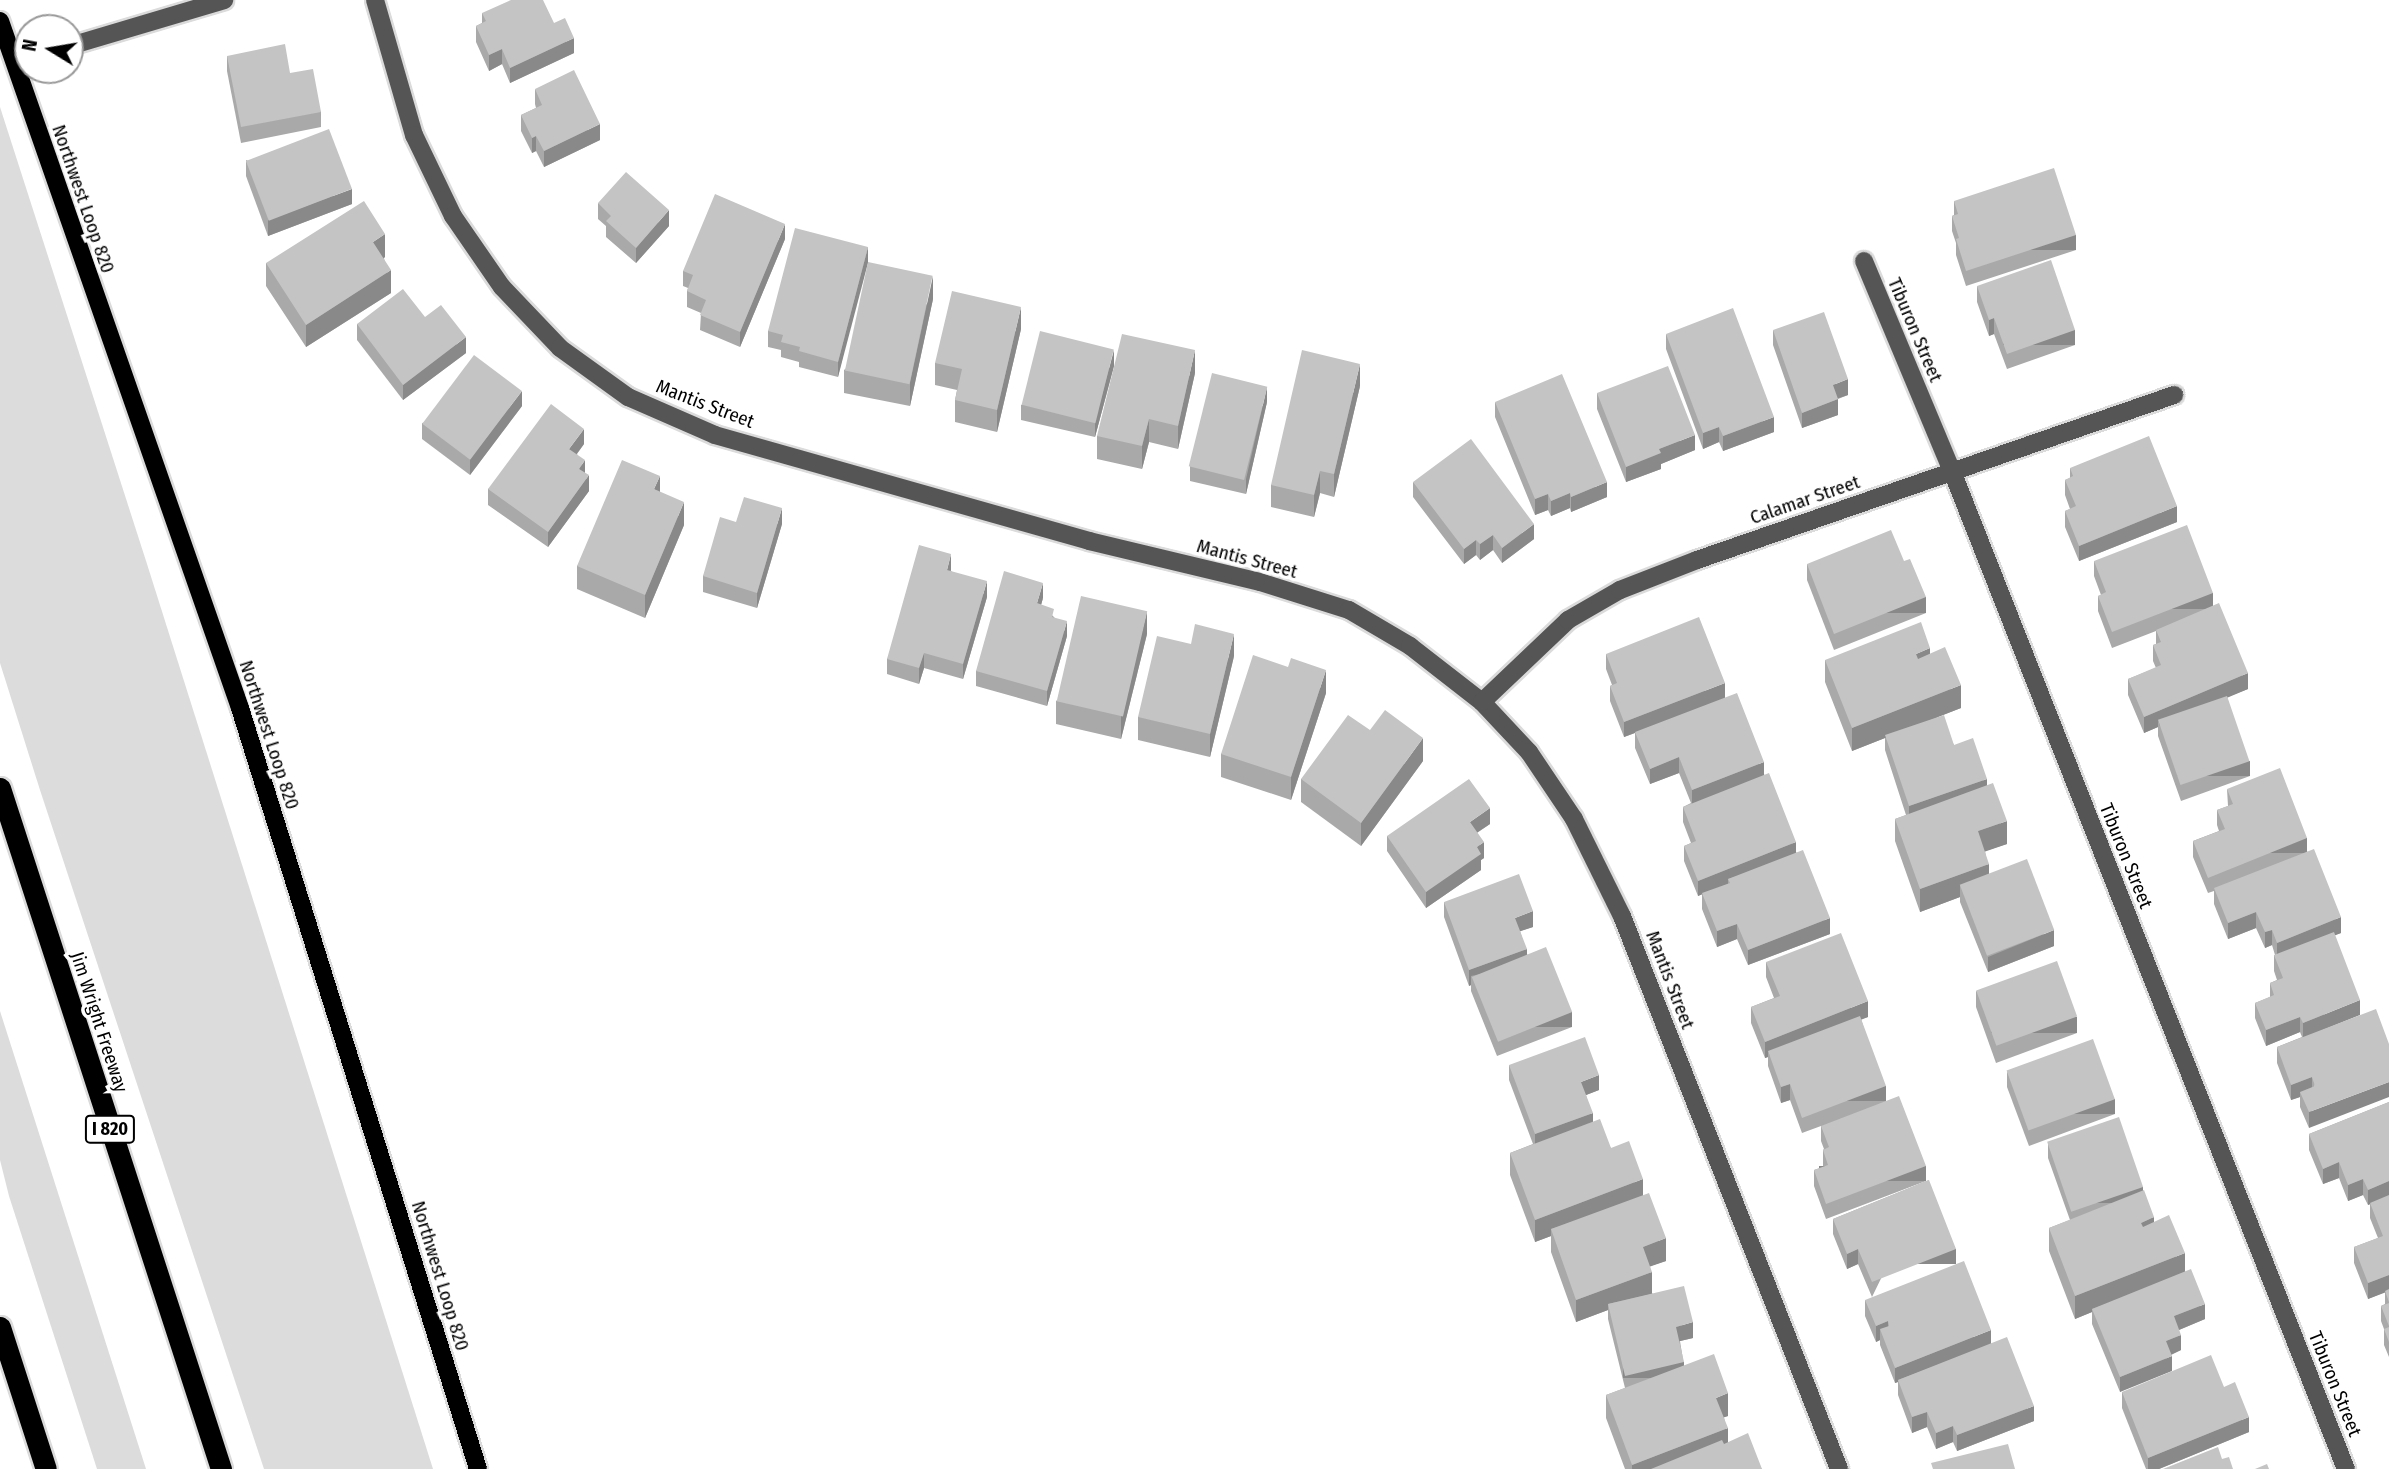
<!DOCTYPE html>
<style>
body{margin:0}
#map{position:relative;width:2389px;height:1469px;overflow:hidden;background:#fff;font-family:"Fira Sans Condensed",sans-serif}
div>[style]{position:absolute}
.green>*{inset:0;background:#dcdcdc}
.roads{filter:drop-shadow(2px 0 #dbdbdb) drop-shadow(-2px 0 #dbdbdb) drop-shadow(0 2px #dbdbdb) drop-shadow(0 -2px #dbdbdb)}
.minor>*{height:18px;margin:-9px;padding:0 9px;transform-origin:9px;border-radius:9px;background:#555}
.major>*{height:18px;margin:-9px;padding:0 9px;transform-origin:9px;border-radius:9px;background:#000}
.highway>*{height:21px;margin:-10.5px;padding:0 10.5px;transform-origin:10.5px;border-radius:10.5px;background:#000}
.wall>*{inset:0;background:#a9a9a9}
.shaded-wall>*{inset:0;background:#898989;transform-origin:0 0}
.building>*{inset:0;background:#c4c4c4;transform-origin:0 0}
span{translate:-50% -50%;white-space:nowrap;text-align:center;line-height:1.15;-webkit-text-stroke:7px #fff;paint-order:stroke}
.shield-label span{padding:2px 5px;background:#fff;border:2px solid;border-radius:5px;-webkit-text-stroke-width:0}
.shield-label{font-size:18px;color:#000;font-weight:700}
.street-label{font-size:19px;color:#000}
.north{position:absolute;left:14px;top:14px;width:70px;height:70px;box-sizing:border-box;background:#fff;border:2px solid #999;border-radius:50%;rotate:281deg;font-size:19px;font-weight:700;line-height:28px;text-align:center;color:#000}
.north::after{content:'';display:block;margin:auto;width:24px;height:32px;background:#000;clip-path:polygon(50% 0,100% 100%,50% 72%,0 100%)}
</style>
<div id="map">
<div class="green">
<i style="clip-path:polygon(0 107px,147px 564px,433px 1469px,264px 1469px,40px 790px,0 663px)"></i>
<i style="clip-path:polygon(0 1011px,146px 1469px,97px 1469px,9px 1196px,0 1160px)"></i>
</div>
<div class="roads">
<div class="minor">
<i style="left:375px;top:0;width:141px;rotate:73.9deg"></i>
<i style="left:414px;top:135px;width:90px;rotate:64.3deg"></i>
<i style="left:453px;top:216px;width:86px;rotate:55.4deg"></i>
<i style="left:502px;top:287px;width:84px;rotate:46.4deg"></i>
<i style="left:560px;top:348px;width:84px;rotate:35.8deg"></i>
<i style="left:628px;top:397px;width:95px;rotate:23.6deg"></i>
<i style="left:715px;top:435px;width:389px;rotate:15.8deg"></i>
<i style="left:1089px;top:541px;width:176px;rotate:13.5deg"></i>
<i style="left:1260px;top:582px;width:93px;rotate:17.5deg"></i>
<i style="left:1349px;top:610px;width:71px;rotate:30.5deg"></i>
<i style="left:1410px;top:646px;width:91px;rotate:37.9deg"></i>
<i style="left:1482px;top:702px;width:69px;rotate:46.8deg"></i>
<i style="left:1529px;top:752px;width:81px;rotate:56.1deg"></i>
<i style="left:1574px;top:819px;width:108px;rotate:63.7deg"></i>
<i style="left:1622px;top:916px;width:594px;rotate:68.57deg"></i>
<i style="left:70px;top:46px;width:161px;rotate:-16.6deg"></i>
<i style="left:1864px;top:261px;width:228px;rotate:67.3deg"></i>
<i style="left:1952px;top:471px;width:1073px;rotate:68.46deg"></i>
<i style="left:1482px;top:702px;width:119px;rotate:-43.6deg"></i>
<i style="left:1568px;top:620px;width:60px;rotate:-30deg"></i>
<i style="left:1620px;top:590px;width:83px;rotate:-21.3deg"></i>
<i style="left:1697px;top:560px;width:505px;rotate:-19.08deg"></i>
</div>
<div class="major">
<i style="left:0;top:21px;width:728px;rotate:70.74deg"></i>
<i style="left:240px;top:708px;width:797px;rotate:72.63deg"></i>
</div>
<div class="highway">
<i style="left:0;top:788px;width:716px;rotate:72.02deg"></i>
<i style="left:0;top:1327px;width:149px;rotate:72.1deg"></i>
</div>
</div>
<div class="wall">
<i style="clip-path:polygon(482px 13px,554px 23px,574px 53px,510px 83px,502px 64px,489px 71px,476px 42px,476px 26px,482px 23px)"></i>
<i style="clip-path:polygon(227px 56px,290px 73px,321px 112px,321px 127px,241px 143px,227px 71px)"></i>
<i style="clip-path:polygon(535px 89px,600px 140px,544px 167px,536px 151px,532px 153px,521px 131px,521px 115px,536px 108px,535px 104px)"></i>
<i style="clip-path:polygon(246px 160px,352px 204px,268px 236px,246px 176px)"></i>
<i style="clip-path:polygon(1954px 201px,2076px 250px,1966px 286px,1956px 255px,1956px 243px,1952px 231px,1952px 216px,1954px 215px)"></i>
<i style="clip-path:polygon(598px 203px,669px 226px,636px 263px,606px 237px,606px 226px,598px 219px)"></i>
<i style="clip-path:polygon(785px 239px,740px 347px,700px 330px,701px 313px,687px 307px,687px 291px,688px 288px,683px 286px,683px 271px)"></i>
<i style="clip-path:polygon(868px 247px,838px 377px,799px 367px,799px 362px,781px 357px,781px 350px,768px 347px,768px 331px)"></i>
<i style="clip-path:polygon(385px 257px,384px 258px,391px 293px,306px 347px,266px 286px,266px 263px)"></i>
<i style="clip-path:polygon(1977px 286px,2075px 345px,2007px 369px,1994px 334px,1989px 336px,1977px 302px)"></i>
<i style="clip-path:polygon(933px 299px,910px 406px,844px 393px,844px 370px)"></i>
<i style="clip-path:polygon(425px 317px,466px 353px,403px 400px,357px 340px,357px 324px)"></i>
<i style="clip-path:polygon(1021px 329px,997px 432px,955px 422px,955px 400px,957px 390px,935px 385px,935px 363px)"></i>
<i style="clip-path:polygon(1773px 330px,1848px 395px,1838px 399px,1838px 415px,1802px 428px,1773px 345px)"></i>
<i style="clip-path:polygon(1666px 334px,1774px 432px,1723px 451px,1719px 442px,1703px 449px,1666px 349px)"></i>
<i style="clip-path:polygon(1114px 366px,1095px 437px,1021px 420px,1021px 405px)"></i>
<i style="clip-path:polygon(1195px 373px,1178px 449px,1149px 442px,1142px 469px,1097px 459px,1097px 436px)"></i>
<i style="clip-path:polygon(1360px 386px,1334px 497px,1320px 493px,1314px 517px,1271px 507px,1271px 485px)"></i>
<i style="clip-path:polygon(1597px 393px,1695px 450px,1661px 464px,1661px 469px,1626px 482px,1597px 409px)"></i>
<i style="clip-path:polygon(1267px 402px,1246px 494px,1190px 481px,1190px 466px)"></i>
<i style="clip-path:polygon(1495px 402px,1607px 497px,1571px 512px,1570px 508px,1551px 516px,1548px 510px,1535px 515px,1495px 417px)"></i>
<i style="clip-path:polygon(522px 406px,470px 475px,422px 439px,422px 423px)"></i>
<i style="clip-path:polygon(584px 444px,577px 454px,585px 473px,589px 491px,548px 547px,488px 505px,488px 489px)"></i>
<i style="clip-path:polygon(2070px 468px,2177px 522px,2079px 561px,2065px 527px,2065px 511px,2070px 509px,2065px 495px,2065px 480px,2070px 478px)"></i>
<i style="clip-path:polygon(1413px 482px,1534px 539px,1502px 563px,1493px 550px,1480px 560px,1476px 555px,1464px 564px,1413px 497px)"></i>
<i style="clip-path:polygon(660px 492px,684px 525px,645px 618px,577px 589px,577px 566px)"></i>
<i style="clip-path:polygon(736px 522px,782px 524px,757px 608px,703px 592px,703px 576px)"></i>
<i style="clip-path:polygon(2094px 561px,2213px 606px,2248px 689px,2227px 697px,2250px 776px,2181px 801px,2158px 736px,2158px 727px,2144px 733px,2128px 695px,2128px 679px,2156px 668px,2153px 661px,2153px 645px,2156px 644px,2156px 631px,2112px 648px,2098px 611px,2098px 596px,2101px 595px,2094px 576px)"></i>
<i style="clip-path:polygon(1807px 564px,1926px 613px,1834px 650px,1807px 580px)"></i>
<i style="clip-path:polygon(951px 570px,951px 571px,987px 597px,963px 679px,924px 668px,919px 684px,887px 674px,887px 659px)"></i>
<i style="clip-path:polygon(1043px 598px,1041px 605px,1054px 617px,1067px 636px,1047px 706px,976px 686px,976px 671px)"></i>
<i style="clip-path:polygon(1147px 634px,1121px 739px,1056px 724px,1056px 701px)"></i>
<i style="clip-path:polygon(1606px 654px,1725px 698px,1764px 774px,1830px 934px,1748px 965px,1737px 939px,1717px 947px,1702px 909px,1702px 894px,1698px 896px,1684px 861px,1684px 846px,1691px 843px,1683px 822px,1683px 807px,1691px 803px,1679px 773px,1650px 784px,1635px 748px,1635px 733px,1624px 737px,1610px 701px,1610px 686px,1612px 685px,1606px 669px)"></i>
<i style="clip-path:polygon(1930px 654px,1961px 708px,1937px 717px,1954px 745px,1987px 785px,2007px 844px,1985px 851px,1989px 874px,2054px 946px,1988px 972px,1960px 902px,1960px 897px,1920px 912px,1895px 841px,1895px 819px,1906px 815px,1885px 750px,1885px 738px,1852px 751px,1825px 682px,1825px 660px)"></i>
<i style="clip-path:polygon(1234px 656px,1210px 757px,1138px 740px,1138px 717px)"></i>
<i style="clip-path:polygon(1288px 667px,1326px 693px,1291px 800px,1221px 777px,1221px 754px)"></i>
<i style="clip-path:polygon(1423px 761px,1361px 846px,1301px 802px,1301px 779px)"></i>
<i style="clip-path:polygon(2227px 789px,2307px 851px,2341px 933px,2335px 935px,2309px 1128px,2300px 1107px,2300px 1097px,2291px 1100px,2277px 1063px,2277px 1047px,2302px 1037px,2300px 1032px,2266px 1046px,2255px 1018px,2255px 1003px,2270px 997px,2270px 983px,2277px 980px,2274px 971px,2274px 955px,2275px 955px,2272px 945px,2265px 948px,2256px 928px,2228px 939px,2214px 904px,2214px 891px,2208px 893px,2193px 857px,2193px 841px,2219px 831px,2217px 825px,2217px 810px,2228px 806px)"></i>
<i style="clip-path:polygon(1490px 824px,1477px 833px,1484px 858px,1481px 860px,1481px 870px,1426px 908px,1387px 851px,1387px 836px)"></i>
<i style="clip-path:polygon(1444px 902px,1533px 927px,1520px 931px,1527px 954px,1572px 1027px,1497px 1056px,1471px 991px,1471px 985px,1469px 986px,1444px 917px)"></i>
<i style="clip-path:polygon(1766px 962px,1868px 1017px,1861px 1019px,1886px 1101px,1926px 1181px,1826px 1219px,1814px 1186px,1814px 1170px,1823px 1167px,1823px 1150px,1824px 1149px,1821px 1141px,1821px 1126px,1802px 1133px,1790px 1100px,1781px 1103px,1768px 1066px,1768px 1057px,1765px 1058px,1751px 1023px,1751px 1007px,1774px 998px,1766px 977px)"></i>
<i style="clip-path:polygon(1976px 991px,2077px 1033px,1996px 1063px,1976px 1007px)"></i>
<i style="clip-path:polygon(1509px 1065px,1599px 1090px,1586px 1095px,1593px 1122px,1643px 1195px,1666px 1261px,1650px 1266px,1652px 1293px,1693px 1338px,1680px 1341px,1684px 1366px,1728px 1416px,1724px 1417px,1728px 1442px,1762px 1469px,1625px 1469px,1606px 1418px,1606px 1395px,1625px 1388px,1608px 1319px,1608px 1310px,1576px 1322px,1551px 1252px,1551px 1236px,1535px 1242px,1510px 1175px,1510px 1153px,1533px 1144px,1509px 1080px)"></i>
<i style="clip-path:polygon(2007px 1072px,2115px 1114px,2029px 1146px,2007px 1087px)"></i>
<i style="clip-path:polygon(2389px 1102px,2389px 1357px,2384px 1345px,2384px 1329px,2381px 1321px,2381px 1306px,2385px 1304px,2385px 1292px,2368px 1299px,2354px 1263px,2354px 1247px,2378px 1238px,2370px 1218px,2370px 1204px,2368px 1205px,2363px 1195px,2348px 1201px,2339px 1178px,2323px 1184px,2309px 1150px,2309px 1134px)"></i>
<i style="clip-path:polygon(2048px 1143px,2143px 1191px,2154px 1222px,2185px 1271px,2205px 1319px,2179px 1330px,2181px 1350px,2171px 1355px,2120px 1392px,2092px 1324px,2092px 1312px,2075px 1319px,2049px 1251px,2049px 1228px,2070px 1220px,2048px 1158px)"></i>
<i style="clip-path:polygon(1929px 1180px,1872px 1297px,1858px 1264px,1847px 1269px,1833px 1234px,1833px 1219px)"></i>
<i style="clip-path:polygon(1865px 1300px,1991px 1343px,2034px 1421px,1957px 1451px,1953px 1442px,1936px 1449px,1927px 1427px,1912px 1433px,1898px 1395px,1898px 1382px,1895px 1383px,1880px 1345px,1880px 1340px,1876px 1342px,1865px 1316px)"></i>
<i style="clip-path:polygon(2224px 1387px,2249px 1432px,2159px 1469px,2146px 1469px,2122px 1408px,2122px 1392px)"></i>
</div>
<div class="shaded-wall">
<i style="clip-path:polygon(574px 38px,574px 53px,510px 83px,510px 68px)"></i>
<i style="clip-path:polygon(502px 49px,502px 64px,489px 71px,489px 55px)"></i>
<i style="clip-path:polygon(600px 124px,600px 140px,544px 167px,544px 151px)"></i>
<i style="clip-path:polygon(536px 136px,536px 151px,532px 153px,532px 138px)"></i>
<i style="clip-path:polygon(352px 189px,352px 204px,268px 236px,268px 220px)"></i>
<i style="clip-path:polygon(669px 210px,669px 226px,636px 263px,636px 248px)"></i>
<i style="clip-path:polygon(785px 224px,785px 239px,740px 347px,740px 332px)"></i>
<i style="clip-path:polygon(385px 234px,385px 257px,373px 265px,373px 242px)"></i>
<i style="left:2076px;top:235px;width:15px;height:116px;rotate:90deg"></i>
<i style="clip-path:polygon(868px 247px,868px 263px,838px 377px,838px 362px)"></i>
<i style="clip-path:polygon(391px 270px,391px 293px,306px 347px,306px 325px)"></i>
<i style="clip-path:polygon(933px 276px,933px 299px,910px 406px,910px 383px)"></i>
<i style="clip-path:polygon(1021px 307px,1021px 329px,997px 432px,997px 410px)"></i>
<i style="clip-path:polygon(1994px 318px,1994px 334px,1989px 336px,1989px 320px)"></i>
<i style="left:2075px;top:330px;width:15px;height:72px;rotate:90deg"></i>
<i style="clip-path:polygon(466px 337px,466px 353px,403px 400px,403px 385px)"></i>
<i style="clip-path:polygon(1114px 350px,1114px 366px,1095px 437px,1095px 421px)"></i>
<i style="clip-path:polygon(1195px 350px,1195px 373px,1178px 449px,1178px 426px)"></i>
<i style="clip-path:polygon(1360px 364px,1360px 386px,1334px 497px,1334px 474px)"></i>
<i style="clip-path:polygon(1848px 379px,1848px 395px,1833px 400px,1833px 385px)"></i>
<i style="clip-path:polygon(1267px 387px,1267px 402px,1246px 494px,1246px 479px)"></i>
<i style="clip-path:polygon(522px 391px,522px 406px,470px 475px,470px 459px)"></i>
<i style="clip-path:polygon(1838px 399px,1838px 415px,1802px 428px,1802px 413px)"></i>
<i style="clip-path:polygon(1774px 417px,1774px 432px,1723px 451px,1723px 436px)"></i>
<i style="clip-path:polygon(1149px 419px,1149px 442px,1142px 469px,1142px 446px)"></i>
<i style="clip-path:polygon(1719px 427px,1719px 442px,1703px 449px,1703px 433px)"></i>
<i style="clip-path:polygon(584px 429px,584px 444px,569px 464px,569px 449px)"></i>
<i style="clip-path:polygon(1695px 435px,1695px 450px,1661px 464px,1661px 469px,1626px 482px,1626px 467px,1659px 449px)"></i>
<i style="clip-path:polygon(585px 460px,585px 476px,579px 469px)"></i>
<i style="clip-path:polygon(1320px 471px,1320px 493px,1314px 517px,1314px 495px)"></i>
<i style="clip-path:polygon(589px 475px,589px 491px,548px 547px,548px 532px)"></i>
<i style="clip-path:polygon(660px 476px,660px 499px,654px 489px)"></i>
<i style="clip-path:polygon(1607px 482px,1607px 497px,1571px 512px,1571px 497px)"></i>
<i style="clip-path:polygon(1570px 493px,1570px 508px,1551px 516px,1551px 501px)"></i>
<i style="clip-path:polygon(1548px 494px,1548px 510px,1535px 515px,1535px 499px)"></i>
<i style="clip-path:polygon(684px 502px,684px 525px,645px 618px,645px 595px)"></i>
<i style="clip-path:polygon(2177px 506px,2177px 522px,2079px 561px,2079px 546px)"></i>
<i style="clip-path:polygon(782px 508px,782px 524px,757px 608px,757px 593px)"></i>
<i style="clip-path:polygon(1534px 524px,1534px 539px,1502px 563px,1502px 548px)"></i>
<i style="clip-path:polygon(1493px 535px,1493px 550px,1480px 560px,1480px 544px)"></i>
<i style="clip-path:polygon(1476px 540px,1476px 555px,1464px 564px,1464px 549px)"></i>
<i style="clip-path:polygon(951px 554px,951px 570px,947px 586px,947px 570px)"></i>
<i style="clip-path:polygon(987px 581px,987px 597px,963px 679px,963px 664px)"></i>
<i style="clip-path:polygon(1043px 583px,1043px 598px,1037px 619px,1037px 603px)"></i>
<i style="left:2213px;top:593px;width:16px;height:108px;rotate:90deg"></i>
<i style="left:1926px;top:597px;width:16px;height:99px;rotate:90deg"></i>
<i style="clip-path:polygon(1147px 611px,1147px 634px,1121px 739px,1121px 717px)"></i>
<i style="clip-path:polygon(1067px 621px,1067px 636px,1047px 706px,1047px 691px)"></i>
<i style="clip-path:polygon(1234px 634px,1234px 656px,1210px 757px,1210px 734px)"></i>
<i style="clip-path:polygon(1930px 648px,1930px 671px,1916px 676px,1916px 654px)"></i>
<i style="clip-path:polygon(924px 653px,924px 668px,919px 684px,919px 668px)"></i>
<i style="clip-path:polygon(1326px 670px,1326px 693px,1291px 800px,1291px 777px)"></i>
<i style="clip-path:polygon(2248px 673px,2248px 689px,2160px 726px,2158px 720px,2158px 727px,2144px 733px,2144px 717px)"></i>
<i style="clip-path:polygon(1725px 683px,1725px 699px,1624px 737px,1624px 722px)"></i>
<i style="clip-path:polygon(1961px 685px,1961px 708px,1885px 738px,1885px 735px,1885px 738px,1852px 751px,1852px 728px)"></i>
<i style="clip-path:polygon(1423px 738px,1423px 761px,1361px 846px,1361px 823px)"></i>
<i style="clip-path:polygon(1679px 757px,1679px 773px,1650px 784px,1650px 769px)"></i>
<i style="left:2250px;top:761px;width:15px;height:73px;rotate:90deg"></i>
<i style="clip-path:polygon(1764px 762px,1764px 777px,1692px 806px,1692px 790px)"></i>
<i style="clip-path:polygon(1987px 779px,1987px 794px,1909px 822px,1909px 806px)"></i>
<i style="clip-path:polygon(1490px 808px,1490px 824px,1470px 837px,1470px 822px)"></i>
<i style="clip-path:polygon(2007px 821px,2007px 844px,1978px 854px,1978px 831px)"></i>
<i style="left:2307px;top:838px;width:15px;height:107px;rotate:90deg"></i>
<i style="clip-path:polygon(1484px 842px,1484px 858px,1481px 860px,1481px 870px,1426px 908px,1426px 892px,1477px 847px)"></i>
<i style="clip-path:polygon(1796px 842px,1796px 858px,1728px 879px,1728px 884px,1698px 896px,1698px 881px)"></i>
<i style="clip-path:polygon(1989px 864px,1989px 887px,1960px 886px,1960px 897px,1920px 912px,1920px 889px)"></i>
<i style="clip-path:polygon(1533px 911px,1533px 927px,1515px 933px,1515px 918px)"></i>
<i style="clip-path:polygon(2256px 912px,2256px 928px,2228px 939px,2228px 923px)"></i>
<i style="clip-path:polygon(2341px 917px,2341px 933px,2277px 958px,2277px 943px)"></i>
<i style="clip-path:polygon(1830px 918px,1830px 934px,1748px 965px,1748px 950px)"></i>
<i style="clip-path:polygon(1737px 924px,1737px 939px,1717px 947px,1717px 931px)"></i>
<i style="clip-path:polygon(2054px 930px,2054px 946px,1988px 972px,1988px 957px)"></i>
<i style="clip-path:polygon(2272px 930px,2272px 945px,2265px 948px,2265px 932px)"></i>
<i style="clip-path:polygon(1527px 949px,1527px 964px,1471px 976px,1471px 985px,1469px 986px,1469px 970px)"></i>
<i style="clip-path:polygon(2360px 1000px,2360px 1015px,2303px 1038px,2303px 1023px)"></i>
<i style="clip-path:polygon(1868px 1001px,1868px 1017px,1770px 1056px,1768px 1051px,1768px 1057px,1765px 1058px,1765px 1042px)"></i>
<i style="left:1572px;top:1012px;width:15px;height:80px;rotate:90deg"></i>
<i style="left:2077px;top:1017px;width:16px;height:86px;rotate:90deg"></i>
<i style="clip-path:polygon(2300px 1017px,2300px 1032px,2266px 1046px,2266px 1030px)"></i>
<i style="clip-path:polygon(1599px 1075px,1599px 1090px,1581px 1097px,1581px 1082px)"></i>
<i style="clip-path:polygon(2312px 1077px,2312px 1092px,2300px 1092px,2300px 1097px,2291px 1100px,2291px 1085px)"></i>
<i style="clip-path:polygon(2389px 1082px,2389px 1097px,2309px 1128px,2309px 1112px)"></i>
<i style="clip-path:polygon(1790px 1084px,1790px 1100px,1781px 1103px,1781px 1087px)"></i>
<i style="left:1886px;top:1086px;width:15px;height:90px;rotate:90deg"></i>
<i style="left:2115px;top:1099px;width:15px;height:92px;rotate:90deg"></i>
<i style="clip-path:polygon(1593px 1113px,1593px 1128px,1535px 1150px,1535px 1134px)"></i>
<i style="clip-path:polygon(2339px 1162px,2339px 1178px,2323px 1184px,2323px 1169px)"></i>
<i style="left:1926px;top:1166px;width:15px;height:107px;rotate:90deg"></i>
<i style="clip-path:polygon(1643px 1179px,1643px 1202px,1551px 1229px,1551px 1236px,1535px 1242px,1535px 1220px)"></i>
<i style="clip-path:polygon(2363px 1179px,2363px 1195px,2348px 1201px,2348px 1185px)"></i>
<i style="clip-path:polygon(2389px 1181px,2389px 1197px,2368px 1205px,2368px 1190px)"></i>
<i style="left:2143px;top:1187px;width:16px;height:75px;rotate:90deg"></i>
<i style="clip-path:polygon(2154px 1217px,2154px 1240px,2141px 1245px,2141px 1223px)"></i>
<i style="clip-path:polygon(1666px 1238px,1666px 1261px,1643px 1269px,1643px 1247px)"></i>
<i style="clip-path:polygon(1858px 1249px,1858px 1264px,1847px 1269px,1847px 1254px)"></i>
<i style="left:1956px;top:1249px;width:15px;height:90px;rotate:90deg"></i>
<i style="clip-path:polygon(2185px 1253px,2185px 1276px,2092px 1309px,2092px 1312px,2075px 1319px,2075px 1296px)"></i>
<i style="clip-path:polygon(1652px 1272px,1652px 1294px,1608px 1304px,1608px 1310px,1576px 1322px,1576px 1300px)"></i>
<i style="clip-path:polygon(2389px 1275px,2389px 1291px,2368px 1299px,2368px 1283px)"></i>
<i style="clip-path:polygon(2205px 1304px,2205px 1319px,2174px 1332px,2174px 1316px)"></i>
<i style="clip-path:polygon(1888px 1321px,1888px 1337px,1880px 1329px,1880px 1340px,1876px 1342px,1876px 1326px)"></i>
<i style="clip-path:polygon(1693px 1322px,1693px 1338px,1676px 1342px,1676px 1327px)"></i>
<i style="clip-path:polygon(1991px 1330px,1991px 1345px,1898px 1380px,1898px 1382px,1895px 1383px,1895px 1368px)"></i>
<i style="clip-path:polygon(2181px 1335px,2181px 1350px,2166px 1357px,2166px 1341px)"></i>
<i style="clip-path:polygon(2172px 1356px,2172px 1371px,2120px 1392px,2120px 1377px)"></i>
<i style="left:1684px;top:1362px;width:16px;height:61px;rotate:90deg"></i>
<i style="clip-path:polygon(1728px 1393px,1728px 1416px,1716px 1420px,1716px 1398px)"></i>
<i style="clip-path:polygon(2034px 1406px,2034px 1421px,1957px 1451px,1957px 1435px)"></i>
<i style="clip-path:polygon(1927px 1412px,1927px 1427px,1912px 1433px,1912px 1417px)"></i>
<i style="clip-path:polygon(2249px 1417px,2249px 1432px,2159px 1469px,2148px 1469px,2148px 1458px)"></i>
<i style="clip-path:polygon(1953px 1426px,1953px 1442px,1936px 1449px,1936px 1433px)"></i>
<i style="clip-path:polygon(1728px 1428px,1728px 1451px,1681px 1469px,1632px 1469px,1632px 1465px)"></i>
</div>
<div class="building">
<i style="clip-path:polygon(511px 0,543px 0,554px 23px,565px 18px,574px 38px,510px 68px,502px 49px,489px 55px,476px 26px,486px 21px,482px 13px)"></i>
<i style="clip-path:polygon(285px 44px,290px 73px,313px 69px,321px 112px,241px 127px,227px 56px)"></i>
<i style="clip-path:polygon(574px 70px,600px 124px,544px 151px,536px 136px,532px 138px,521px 115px,542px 105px,535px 89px)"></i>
<i style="left:329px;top:129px;width:64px;height:89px;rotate:69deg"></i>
<i style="clip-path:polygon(2054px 168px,2076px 235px,1966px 271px,1956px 239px,1959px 238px,1952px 216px,1958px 214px,1954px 201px)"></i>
<i style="clip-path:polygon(626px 172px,669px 210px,636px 248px,606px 221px,611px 216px,598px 203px)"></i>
<i style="clip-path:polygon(715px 194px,785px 224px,740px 332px,700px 315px,706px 300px,687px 291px,693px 275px,683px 271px)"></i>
<i style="clip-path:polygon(364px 201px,385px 234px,373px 242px,391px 270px,306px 325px,266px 263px)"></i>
<i style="clip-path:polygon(795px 228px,868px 247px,838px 362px,799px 351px,800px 347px,781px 342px,783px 335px,768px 331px)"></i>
<i style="clip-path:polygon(2051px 260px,2075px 330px,2007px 354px,1994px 318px,1989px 320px,1977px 286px)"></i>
<i style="left:868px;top:262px;width:66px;height:111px;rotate:12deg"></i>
<i style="clip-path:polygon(403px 289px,425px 317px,441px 305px,466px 337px,403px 385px,357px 324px)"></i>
<i style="clip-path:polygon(952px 291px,1021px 307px,997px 410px,955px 400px,962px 369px,935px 363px)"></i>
<i style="clip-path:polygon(1733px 308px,1774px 417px,1723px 436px,1719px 427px,1703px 433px,1666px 334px)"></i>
<i style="clip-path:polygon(1824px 312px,1848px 379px,1833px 385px,1838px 399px,1802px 413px,1773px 330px)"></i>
<i style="left:1040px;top:331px;width:76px;height:76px;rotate:14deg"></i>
<i style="clip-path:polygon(1122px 334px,1195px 350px,1178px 426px,1149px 419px,1142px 446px,1097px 436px)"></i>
<i style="clip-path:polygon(1302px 350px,1360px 364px,1334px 474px,1320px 471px,1314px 495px,1271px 485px)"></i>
<i style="left:474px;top:355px;width:60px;height:86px;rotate:37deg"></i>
<i style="clip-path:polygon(1668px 366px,1695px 435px,1659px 449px,1661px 453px,1626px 467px,1597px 393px)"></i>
<i style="left:1212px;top:373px;width:57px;height:96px;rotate:14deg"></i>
<i style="clip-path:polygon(1562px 374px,1607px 482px,1571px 497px,1570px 493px,1551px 501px,1548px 494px,1535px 499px,1495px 402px)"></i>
<i style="clip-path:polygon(551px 404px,584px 429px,569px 449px,585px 460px,579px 469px,589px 475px,548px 532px,488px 489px)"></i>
<i style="clip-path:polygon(2149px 436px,2177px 506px,2079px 546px,2065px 511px,2076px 506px,2065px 480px,2073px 476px,2070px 468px)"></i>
<i style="clip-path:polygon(1471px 439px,1534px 524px,1502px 548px,1493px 535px,1480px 544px,1476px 540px,1464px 549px,1413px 482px)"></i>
<i style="clip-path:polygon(622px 460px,660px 476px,654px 489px,684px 502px,645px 595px,577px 566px)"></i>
<i style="clip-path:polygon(744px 497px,782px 508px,757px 593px,703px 576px,720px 517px,736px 522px)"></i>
<i style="clip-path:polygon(2187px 525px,2213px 593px,2112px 632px,2098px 596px,2106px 592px,2094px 561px)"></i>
<i style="clip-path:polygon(1891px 530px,1904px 561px,1910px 559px,1926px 597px,1834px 634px,1807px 564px)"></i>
<i style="clip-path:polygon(919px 545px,951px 554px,947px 570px,987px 581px,963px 664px,924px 653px,919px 668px,887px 659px)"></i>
<i style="clip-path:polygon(1004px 571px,1043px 583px,1037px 603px,1054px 609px,1052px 617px,1067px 621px,1047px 691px,976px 671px)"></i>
<i style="left:1081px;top:596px;width:68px;height:108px;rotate:13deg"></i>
<i style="clip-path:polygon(2219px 603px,2248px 673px,2144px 717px,2128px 679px,2161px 665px,2153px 645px,2161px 642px,2156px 630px)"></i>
<i style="clip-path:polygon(1699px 617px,1725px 683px,1624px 722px,1610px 686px,1617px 683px,1606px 654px)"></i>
<i style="clip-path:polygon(1921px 622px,1930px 648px,1916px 654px,1918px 659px,1945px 647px,1961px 685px,1852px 728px,1825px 660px)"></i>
<i style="clip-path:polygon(1195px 624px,1234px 634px,1210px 734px,1138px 717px,1157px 636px,1191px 644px)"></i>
<i style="clip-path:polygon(1253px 655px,1288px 667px,1291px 658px,1326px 670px,1291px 777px,1221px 754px)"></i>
<i style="clip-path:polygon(1737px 693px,1764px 762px,1692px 790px,1679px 757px,1650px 769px,1635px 732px)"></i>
<i style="left:2227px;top:696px;width:69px;height:73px;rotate:71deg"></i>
<i style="clip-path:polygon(1385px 710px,1423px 738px,1361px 823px,1301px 779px,1348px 715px,1370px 730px)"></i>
<i style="clip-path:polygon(1944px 715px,1954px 745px,1973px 738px,1987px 779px,1909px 806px,1885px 735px)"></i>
<i style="clip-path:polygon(2280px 768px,2307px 838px,2208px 878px,2193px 841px,2225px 829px,2217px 810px,2233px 804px,2227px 789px)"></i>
<i style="clip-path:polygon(1769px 773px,1796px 842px,1698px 881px,1684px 846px,1696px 841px,1683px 807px)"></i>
<i style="clip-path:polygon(1469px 779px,1490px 808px,1470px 822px,1484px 842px,1477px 847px,1481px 854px,1426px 892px,1387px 836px)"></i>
<i style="clip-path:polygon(1993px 783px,2007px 821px,1978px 831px,1989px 864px,1920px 889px,1895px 819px)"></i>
<i style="clip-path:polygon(2314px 849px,2341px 917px,2277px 943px,2272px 930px,2265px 932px,2256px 912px,2228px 923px,2214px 888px)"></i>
<i style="clip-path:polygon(1803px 850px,1830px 918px,1748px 950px,1737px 924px,1717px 931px,1702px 893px,1730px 883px,1728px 879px)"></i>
<i style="left:2027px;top:859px;width:76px;height:72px;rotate:69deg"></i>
<i style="clip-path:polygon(1519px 874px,1533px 911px,1515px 918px,1527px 949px,1469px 970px,1444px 902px)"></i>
<i style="clip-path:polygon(2334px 932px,2360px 1000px,2303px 1023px,2300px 1017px,2266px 1030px,2255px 1003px,2274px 995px,2270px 983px,2283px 978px,2274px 955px)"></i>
<i style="clip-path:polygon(1841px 933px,1868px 1001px,1765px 1042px,1751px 1007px,1780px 996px,1766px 962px)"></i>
<i style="left:1546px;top:947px;width:70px;height:80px;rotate:68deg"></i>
<i style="left:2057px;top:961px;width:59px;height:86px;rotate:70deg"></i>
<i style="clip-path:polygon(2376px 1009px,2389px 1044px,2389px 1082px,2309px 1112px,2300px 1092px,2315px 1086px,2312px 1077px,2291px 1085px,2277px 1047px)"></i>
<i style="clip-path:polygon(1860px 1016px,1886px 1086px,1802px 1118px,1790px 1084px,1781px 1087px,1768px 1051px)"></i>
<i style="clip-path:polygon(1585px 1037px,1599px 1075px,1581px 1082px,1593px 1113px,1535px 1134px,1509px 1065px)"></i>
<i style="left:2093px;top:1039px;width:64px;height:92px;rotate:70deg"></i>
<i style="clip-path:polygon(1899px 1096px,1926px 1166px,1826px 1204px,1814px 1170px,1828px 1165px,1823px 1150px,1829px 1147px,1821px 1126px)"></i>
<i style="clip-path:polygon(2389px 1102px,2389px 1181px,2368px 1190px,2363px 1179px,2348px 1185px,2339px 1162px,2323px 1169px,2309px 1134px)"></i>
<i style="left:2119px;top:1117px;width:74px;height:76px;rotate:71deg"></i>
<i style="clip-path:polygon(1600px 1119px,1611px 1148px,1629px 1141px,1643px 1179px,1535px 1220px,1510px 1153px)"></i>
<i style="clip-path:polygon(1929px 1180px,1956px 1249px,1872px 1282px,1858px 1249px,1847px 1254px,1833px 1219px)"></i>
<i style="clip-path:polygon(2144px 1190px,2154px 1217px,2141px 1223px,2143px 1227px,2169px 1215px,2185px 1253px,2075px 1296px,2049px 1228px)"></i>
<i style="clip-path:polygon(1649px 1193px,1666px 1238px,1643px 1247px,1652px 1272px,1576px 1300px,1551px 1229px)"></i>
<i style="clip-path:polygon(2389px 1195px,2389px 1275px,2368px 1283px,2354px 1247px,2383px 1236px,2370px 1203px)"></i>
<i style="clip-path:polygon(1964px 1261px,1991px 1330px,1895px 1368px,1880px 1329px,1889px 1326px,1888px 1321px,1876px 1326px,1865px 1300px)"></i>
<i style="clip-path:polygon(2191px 1269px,2205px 1304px,2174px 1316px,2181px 1335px,2166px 1341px,2172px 1356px,2120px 1377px,2092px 1309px)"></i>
<i style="clip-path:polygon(1684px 1286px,1693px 1322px,1676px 1327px,1684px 1362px,1625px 1376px,1608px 1304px)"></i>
<i style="clip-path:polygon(2389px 1289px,2389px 1302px,2385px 1291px)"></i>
<i style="clip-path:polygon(2389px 1303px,2389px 1326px,2381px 1306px)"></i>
<i style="clip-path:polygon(2389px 1327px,2389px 1342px,2384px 1329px)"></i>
<i style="clip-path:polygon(2007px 1337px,2034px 1406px,1957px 1435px,1953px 1426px,1936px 1433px,1927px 1412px,1912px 1417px,1898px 1380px)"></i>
<i style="clip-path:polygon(1714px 1354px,1728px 1393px,1716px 1398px,1728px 1428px,1632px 1465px,1606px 1395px)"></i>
<i style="clip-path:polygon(2211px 1355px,2224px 1387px,2235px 1382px,2249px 1417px,2148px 1458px,2122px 1392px)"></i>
<i style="clip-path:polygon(1748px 1433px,1762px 1469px,1651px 1469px,1722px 1440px,1724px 1444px)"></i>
<i style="clip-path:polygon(2008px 1444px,2015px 1469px,1933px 1469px,1931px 1463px)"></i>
<i style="clip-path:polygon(2218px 1447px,2222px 1459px,2229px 1457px,2233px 1469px,2163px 1469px)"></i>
<i style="clip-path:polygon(2267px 1464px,2269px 1469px,2255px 1469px)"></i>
</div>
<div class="shield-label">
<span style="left:110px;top:1129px">I 820</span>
</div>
<div class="street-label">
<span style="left:83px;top:199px;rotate:71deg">Northwest Loop 820</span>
<span style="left:1915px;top:330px;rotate:67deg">Tiburon Street</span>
<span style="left:705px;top:404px;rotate:21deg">Mantis Street</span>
<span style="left:1805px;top:500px;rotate:-19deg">Calamar Street</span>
<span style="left:1247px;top:559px;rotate:15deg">Mantis Street</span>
<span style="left:269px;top:735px;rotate:72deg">Northwest Loop 820</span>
<span style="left:2126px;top:856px;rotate:68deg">Tiburon Street</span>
<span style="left:1670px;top:980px;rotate:69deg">Mantis Street</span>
<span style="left:99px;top:1022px;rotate:72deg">Jim Wright Freeway</span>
<span style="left:440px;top:1276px;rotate:73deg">Northwest Loop 820</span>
<span style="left:2335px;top:1384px;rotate:68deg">Tiburon Street</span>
</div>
<div class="north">N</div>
</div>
